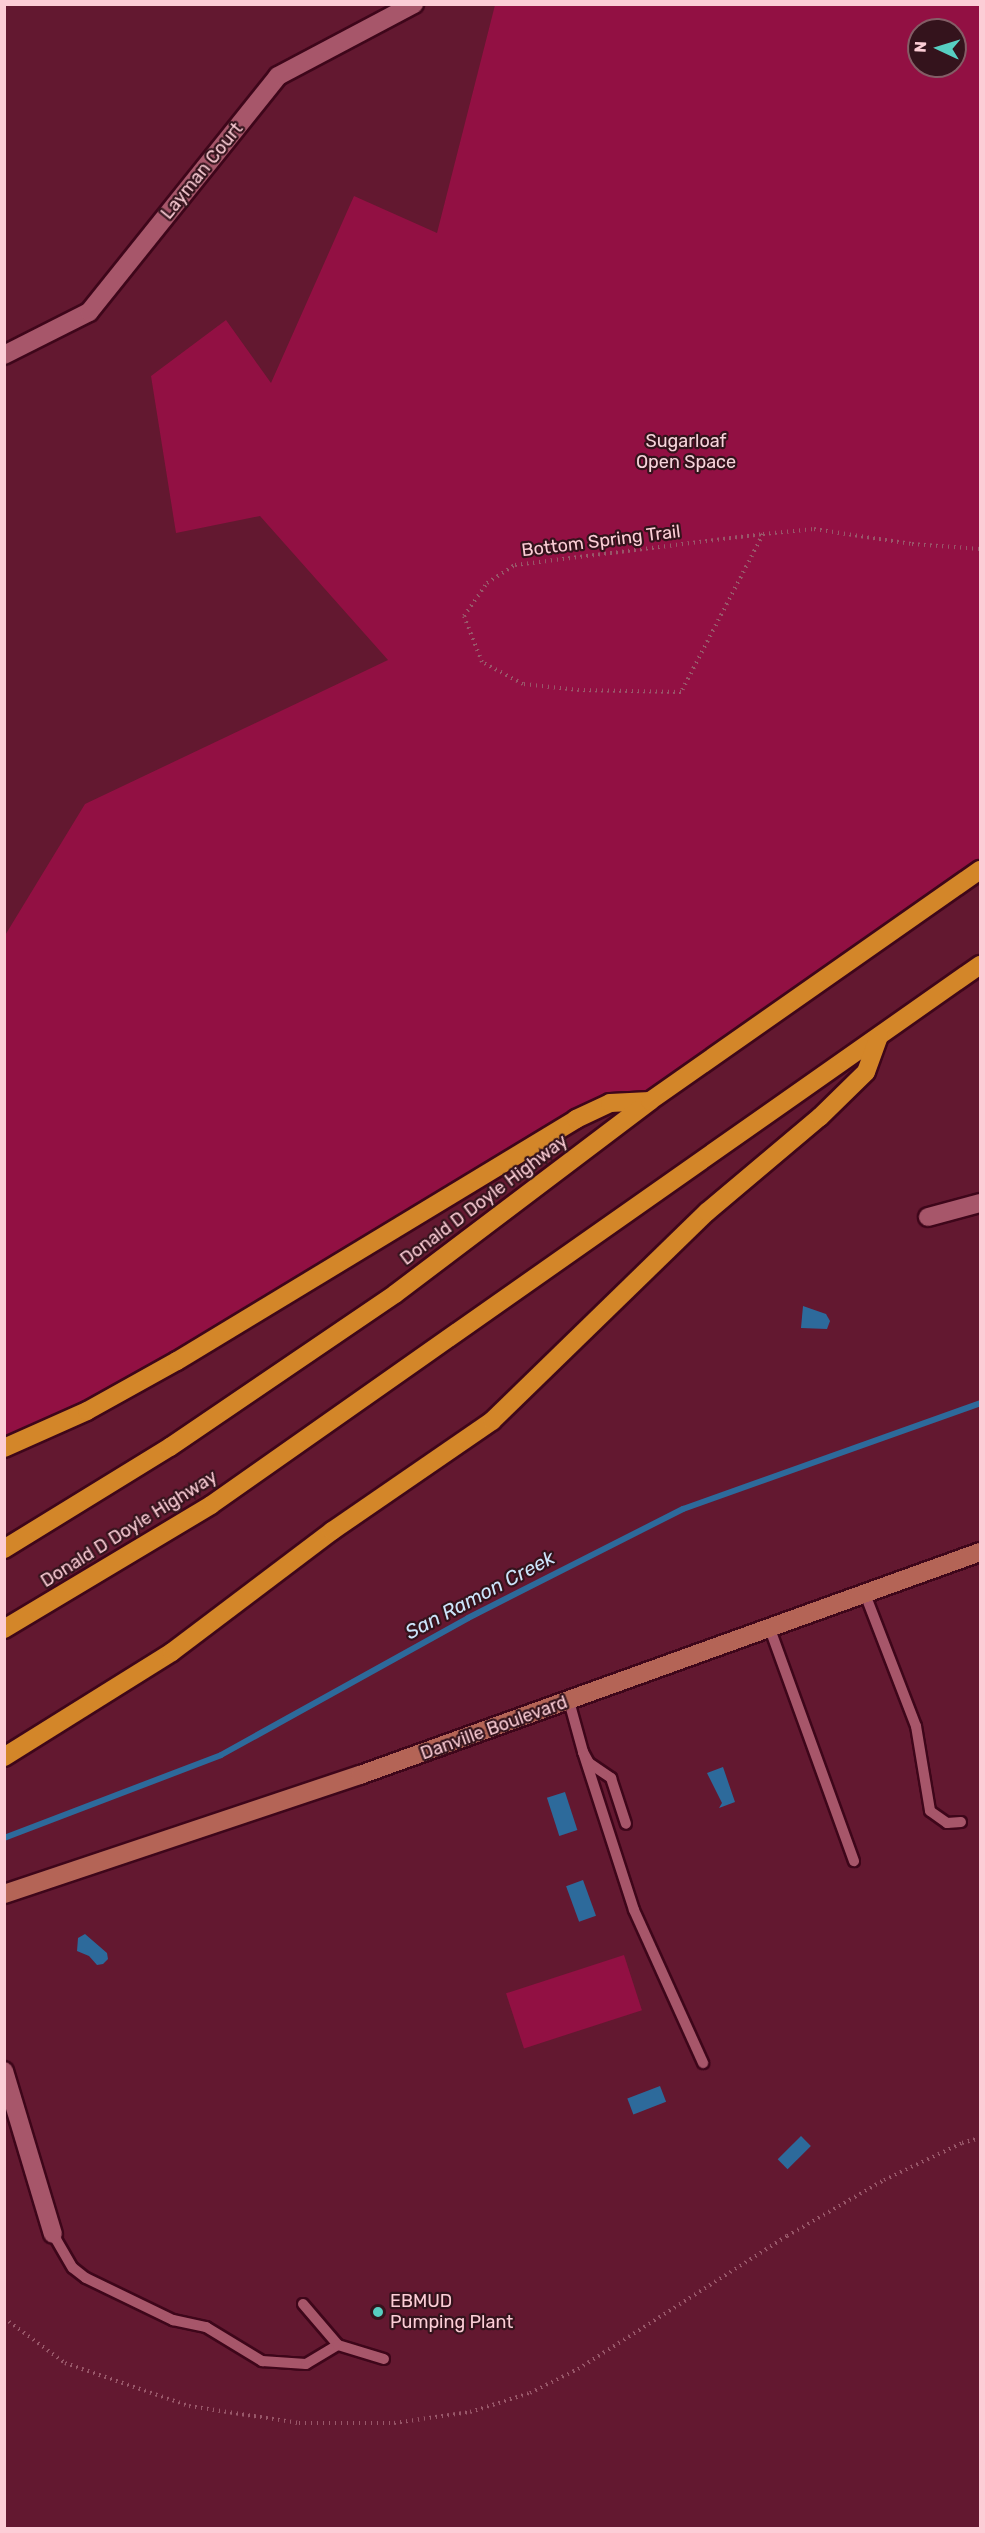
<!DOCTYPE html>
<style>
body{margin:0}
#map{position:relative;width:985px;height:2533px;overflow:hidden;background:#631830;font-family:Rubik,sans-serif}
div>[style]{position:absolute}
.green>*{inset:0;background:#921043;transform-origin:0 0}
.water>*{inset:0;background:#2d6a9b;transform-origin:0 0}
.stream>*{height:6px;margin:-3px;padding:0 3px;transform-origin:3px;border-radius:3px;background:#2d6a9b}
.path>*{height:4px;margin-top:-2px;transform-origin:0;background:repeating-linear-gradient(90deg,#985769 0 1.5px,transparent 0 6px)}
.roads{filter:drop-shadow(2px 0 #3e061a) drop-shadow(-2px 0 #3e061a) drop-shadow(0 2px #3e061a) drop-shadow(0 -2px #3e061a)}
.lane>*{height:10px;margin:-5px;padding:0 5px;transform-origin:5px;border-radius:5px;background:#a7566a}
.street>*{height:18px;margin:-9px;padding:0 9px;transform-origin:9px;border-radius:9px;background:#a7566a}
.secondary>*{height:18px;margin:-9px;padding:0 9px;transform-origin:9px;border-radius:9px;background:#b46456}
.highway>*{height:18px;margin:-9px;padding:0 9px;transform-origin:9px;border-radius:9px;background:#d38629}
.dots>*{width:16px;height:16px;translate:-50% -50%;box-sizing:border-box;border:3px solid #34131c;border-radius:50%}
span{translate:-50% -50%;white-space:nowrap;text-align:center;line-height:1.15;-webkit-text-stroke:4.5px #34131c;paint-order:stroke}
.street-label{font-size:18px;color:#fccdd6}
.park-label{font-size:18px;color:#f7d4db}
.poi-label{font-size:18px;color:#fccdd6}
.left{translate:0 -50%;text-align:left}
.water-label{font-size:20px;color:#cce4fa;font-style:italic}
.frame{position:absolute;inset:0;border:6px solid #fccdd6;pointer-events:none}
.north{position:absolute;left:907px;top:18px;width:60px;height:60px;box-sizing:border-box;background:#34131c;border:2px solid #845d66;border-radius:50%;rotate:274deg;font-size:16px;font-weight:700;line-height:24px;text-align:center;color:#fccdd6}
.north::after{content:'';display:block;margin:auto;width:21px;height:27px;background:#57cec1;clip-path:polygon(50% 0,100% 100%,50% 72%,0 100%)}
</style>
<div id="map">
<div class="green">
<i style="clip-path:polygon(evenodd,495px 5px,980px 5px,980px 870px,650px 1101px,610px 1103px,177px 1361px,5px 1448px,4px 937px,85px 804px,388px 660px,260px 516px,176px 533px,151px 376px,226px 320px,271px 383px,354px 196px,437px 233px,495px 5px,919px 30px,955px 30px,955px 66px,919px 66px,919px 30px)"></i>
<i style="left:624px;top:1955px;width:58px;height:124px;rotate:72deg"></i>
</div>
<div class="water">
<i style="clip-path:polygon(803px 1306px,826px 1314px,830px 1321px,827px 1329px,801px 1328px)"></i>
<i style="clip-path:polygon(723px 1767px,735px 1802px,719px 1808px,722px 1803px,707px 1773px)"></i>
<i style="left:565px;top:1792px;width:40px;height:19px;rotate:72deg"></i>
<i style="left:583px;top:1880px;width:38px;height:18px;rotate:70deg"></i>
<i style="clip-path:polygon(85px 1934px,107px 1953px,108px 1959px,103px 1964px,97px 1965px,89px 1956px,77px 1951px,78px 1938px)"></i>
<i style="left:660px;top:2086px;width:17px;height:35px;rotate:69deg"></i>
<i style="left:801px;top:2136px;width:14px;height:33px;rotate:45deg"></i>
</div>
<div class="stream">
<i style="left:4px;top:1838px;width:232px;rotate:-20.9deg"></i>
<i style="left:221px;top:1755px;width:282px;rotate:-29deg"></i>
<i style="left:468px;top:1618px;width:241px;rotate:-26.9deg"></i>
<i style="left:683px;top:1509px;width:315px;rotate:-19.6deg"></i>
</div>
<div class="path">
<i style="left:763px;top:534px;width:178px;rotate:117.4deg"></i>
<i style="left:681px;top:692px;width:102px;rotate:-178.9deg"></i>
<i style="left:579px;top:690px;width:56px;rotate:-173.9deg"></i>
<i style="left:523px;top:684px;width:47px;rotate:-151.8deg"></i>
<i style="left:482px;top:662px;width:49px;rotate:-111.4deg"></i>
<i style="left:464px;top:616px;width:40px;rotate:-55.1deg"></i>
<i style="left:487px;top:583px;width:33px;rotate:-33deg"></i>
<i style="left:515px;top:565px;width:250px;rotate:-7.1deg"></i>
<i style="left:763px;top:534px;width:51px;rotate:-5.6deg"></i>
<i style="left:814px;top:529px;width:99px;rotate:8.7deg"></i>
<i style="left:912px;top:544px;width:68px;rotate:4.2deg"></i>
<i style="left:4px;top:2318px;width:76px;rotate:36.4deg"></i>
<i style="left:65px;top:2363px;width:131px;rotate:19.1deg"></i>
<i style="left:189px;top:2406px;width:111px;rotate:8.8deg"></i>
<i style="left:299px;top:2423px;width:95px"></i>
<i style="left:394px;top:2423px;width:77px;rotate:-8.2deg"></i>
<i style="left:470px;top:2412px;width:63px;rotate:-17.6deg"></i>
<i style="left:530px;top:2393px;width:54px;rotate:-26.6deg"></i>
<i style="left:578px;top:2369px;width:248px;rotate:-32.5deg"></i>
<i style="left:787px;top:2236px;width:112px;rotate:-30deg"></i>
<i style="left:884px;top:2180px;width:86px;rotate:-25.4deg"></i>
<i style="left:962px;top:2143px;width:19px;rotate:-16deg"></i>
</div>
<div class="roads">
<div class="lane">
<i style="left:865px;top:1594px;width:142px;rotate:68.9deg"></i>
<i style="left:916px;top:1726px;width:86px;rotate:80.6deg"></i>
<i style="left:930px;top:1811px;width:21px;rotate:35deg"></i>
<i style="left:947px;top:1823px;width:14px;rotate:-4deg"></i>
<i style="left:770px;top:1629px;width:247px;rotate:70.1deg"></i>
<i style="left:569px;top:1701px;width:53px;rotate:74.6deg"></i>
<i style="left:583px;top:1752px;width:13px;rotate:61deg"></i>
<i style="left:589px;top:1763px;width:27px;rotate:34deg"></i>
<i style="left:611px;top:1778px;width:48px;rotate:71.9deg"></i>
<i style="left:583px;top:1752px;width:166px;rotate:72.1deg"></i>
<i style="left:634px;top:1910px;width:168px;rotate:65.7deg"></i>
<i style="left:53px;top:2234px;width:39px;rotate:60deg"></i>
<i style="left:73px;top:2268px;width:16px;rotate:38deg"></i>
<i style="left:86px;top:2278px;width:97px;rotate:25.8deg"></i>
<i style="left:173px;top:2320px;width:34px;rotate:12deg"></i>
<i style="left:206px;top:2327px;width:66px;rotate:31.3deg"></i>
<i style="left:262px;top:2361px;width:44px;rotate:3.9deg"></i>
<i style="left:306px;top:2364px;width:37px;rotate:-31deg"></i>
<i style="left:303px;top:2304px;width:54px;rotate:49.5deg"></i>
<i style="left:338px;top:2345px;width:48px;rotate:16.9deg"></i>
</div>
<div class="street">
<i style="left:4px;top:355px;width:95px;rotate:-26.8deg"></i>
<i style="left:89px;top:312px;width:302px;rotate:-51.3deg"></i>
<i style="left:278px;top:76px;width:154px;rotate:-27.9deg"></i>
<i style="left:928px;top:1217px;width:54px;rotate:-15.1deg"></i>
<i style="left:4px;top:2071px;width:170px;rotate:73.3deg"></i>
</div>
<div class="secondary">
<i style="left:4px;top:1894px;width:375px;rotate:-18.5deg"></i>
<i style="left:360px;top:1775px;width:659px;rotate:-19.78deg"></i>
</div>
<div class="highway">
<i style="left:4px;top:1448px;width:91px;rotate:-24deg"></i>
<i style="left:87px;top:1411px;width:103px;rotate:-29.1deg"></i>
<i style="left:177px;top:1361px;width:467px;rotate:-31.2deg"></i>
<i style="left:576px;top:1119px;width:38px;rotate:-25deg"></i>
<i style="left:610px;top:1103px;width:40px;rotate:-2.9deg"></i>
<i style="left:4px;top:1549px;width:195px;rotate:-31.6deg"></i>
<i style="left:170px;top:1447px;width:272px;rotate:-34.2deg"></i>
<i style="left:395px;top:1294px;width:320px;rotate:-37.1deg"></i>
<i style="left:650px;top:1101px;width:403px;rotate:-35deg"></i>
<i style="left:4px;top:1629px;width:241px;rotate:-30.9deg"></i>
<i style="left:211px;top:1505px;width:940px;rotate:-35.08deg"></i>
<i style="left:4px;top:1757px;width:198px;rotate:-32deg"></i>
<i style="left:172px;top:1652px;width:201px;rotate:-37.1deg"></i>
<i style="left:332px;top:1531px;width:194px;rotate:-34.5deg"></i>
<i style="left:492px;top:1421px;width:300px;rotate:-44.2deg"></i>
<i style="left:707px;top:1212px;width:148px;rotate:-40.1deg"></i>
<i style="left:820px;top:1117px;width:64px;rotate:-44.4deg"></i>
<i style="left:866px;top:1072px;width:38px;rotate:-70deg"></i>
</div>
</div>
<div class="dots">
<i style="left:378px;top:2312px;background:#57cec1"></i>
</div>
<div class="street-label">
<span style="left:202px;top:171px;rotate:-51deg">Layman Court</span>
<span style="left:601px;top:541px;rotate:-7deg">Bottom Spring Trail</span>
<span style="left:484px;top:1200px;rotate:-37deg">Donald D Doyle Highway</span>
<span style="left:129px;top:1529px;rotate:-32deg">Donald D Doyle Highway</span>
<span style="left:494px;top:1728px;rotate:-20deg">Danville Boulevard</span>
</div>
<div class="park-label">
<span style="left:686px;top:452px">Sugarloaf<br>Open Space</span>
</div>
<div class="poi-label">
<span class="left" style="left:390px;top:2312px">EBMUD<br>Pumping Plant</span>
</div>
<div class="water-label">
<span style="left:480px;top:1595px;rotate:-28deg">San Ramon Creek</span>
</div>
<div class="frame"></div>
<div class="north">N</div>
</div>
